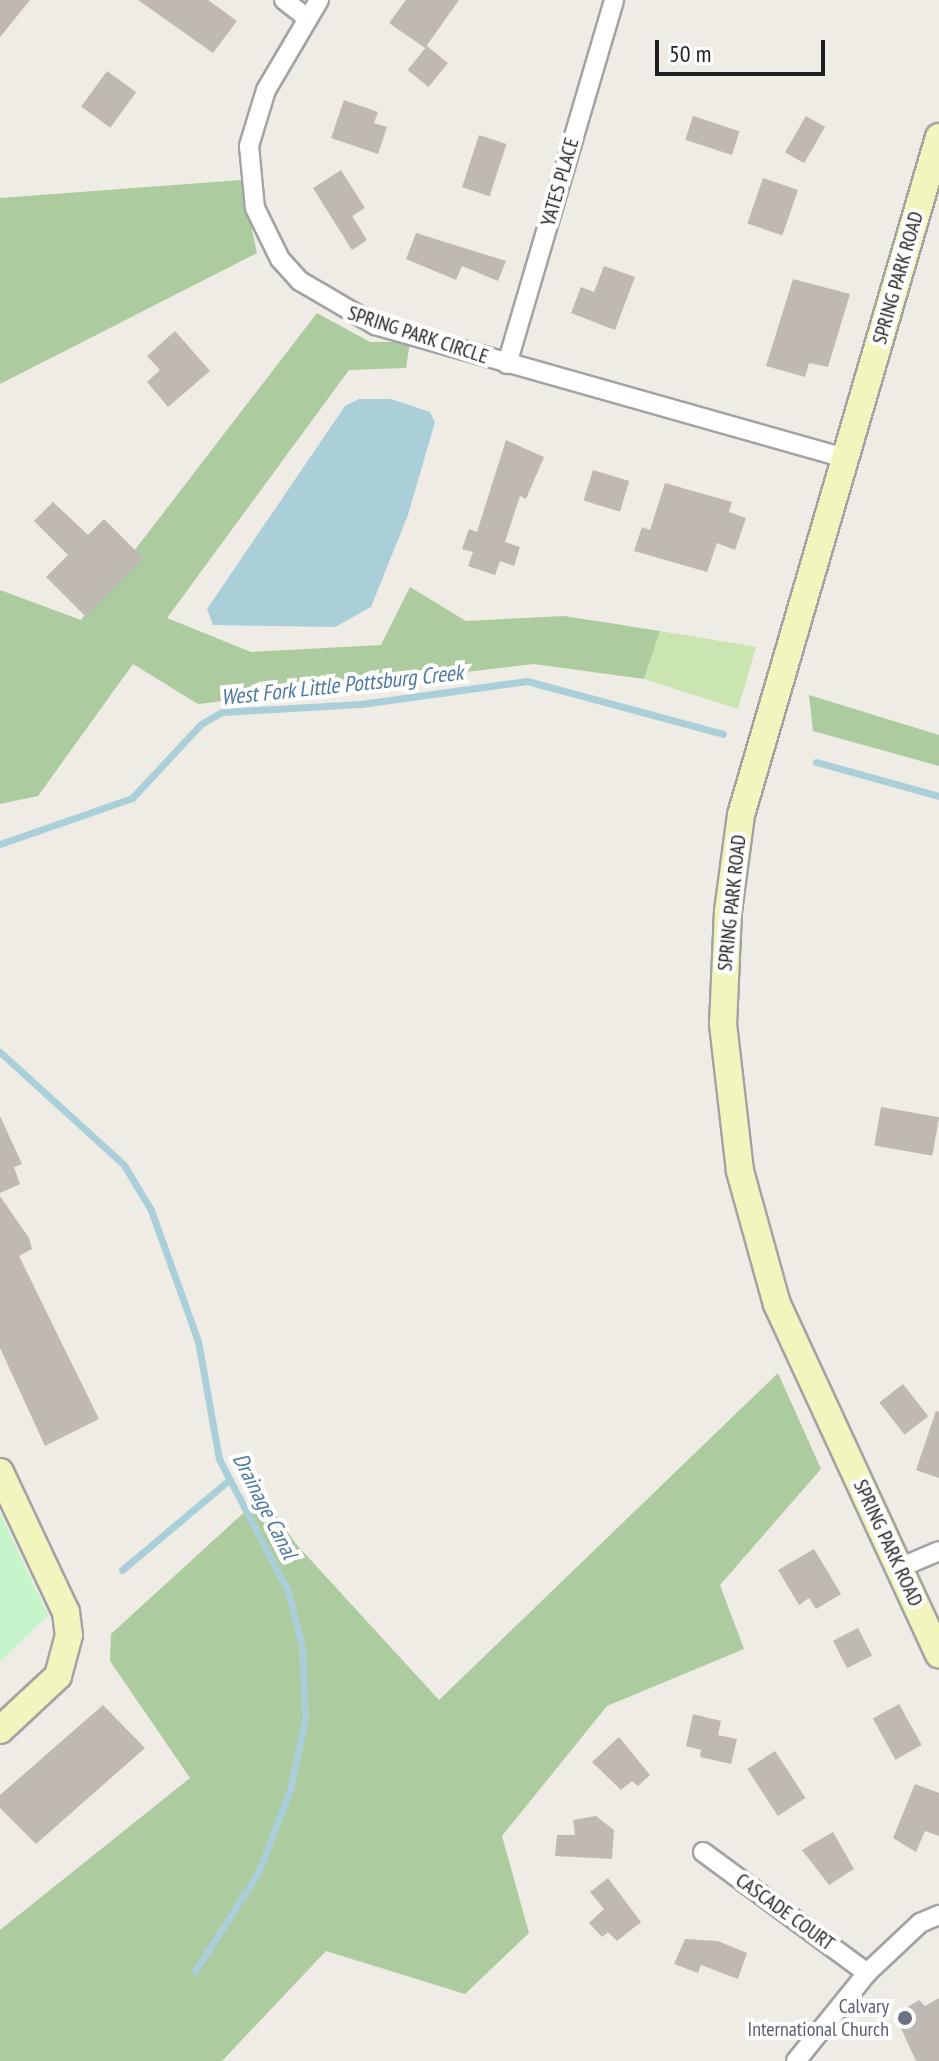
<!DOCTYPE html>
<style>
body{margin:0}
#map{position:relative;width:939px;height:2061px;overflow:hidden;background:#efece6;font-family:"PT Sans Narrow",sans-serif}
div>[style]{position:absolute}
.grass>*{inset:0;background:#cbe5b0}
.forest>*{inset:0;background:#accb9e}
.park>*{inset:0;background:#c7f5ca}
.water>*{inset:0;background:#aacfd9}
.stream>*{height:7px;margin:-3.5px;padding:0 3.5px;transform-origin:3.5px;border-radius:3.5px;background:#aacfd9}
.building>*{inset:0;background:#bfb8b3;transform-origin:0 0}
.roads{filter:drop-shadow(2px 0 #a3a3a3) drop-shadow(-2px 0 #a3a3a3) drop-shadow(0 2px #a3a3a3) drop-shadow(0 -2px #a3a3a3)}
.street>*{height:18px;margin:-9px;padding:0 9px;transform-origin:9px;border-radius:9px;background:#fff}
.secondary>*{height:26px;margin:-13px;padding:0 13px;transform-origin:13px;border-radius:13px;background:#f3f5bf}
.dots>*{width:22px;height:22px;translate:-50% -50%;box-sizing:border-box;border:4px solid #fff;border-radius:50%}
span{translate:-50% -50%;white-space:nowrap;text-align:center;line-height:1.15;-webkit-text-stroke:8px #fff;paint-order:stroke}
.street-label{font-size:20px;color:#1f1f1f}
.worship-label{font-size:20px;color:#5b616d}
.right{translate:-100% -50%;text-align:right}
.water-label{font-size:22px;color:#5079a0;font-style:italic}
.scale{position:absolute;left:655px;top:40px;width:170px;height:36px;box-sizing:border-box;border:4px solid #1f1f1f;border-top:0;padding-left:10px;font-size:24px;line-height:28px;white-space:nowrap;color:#1f1f1f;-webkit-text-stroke:6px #fff;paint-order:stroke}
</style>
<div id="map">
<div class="grass">
<i style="clip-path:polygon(660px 631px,756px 647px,738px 709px,644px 679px)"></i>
</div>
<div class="forest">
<i style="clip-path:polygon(241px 180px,257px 253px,0 384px,0 198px)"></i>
<i style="clip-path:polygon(317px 313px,370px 342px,410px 342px,406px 368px,349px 370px,167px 618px,251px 652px,381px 645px,410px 587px,466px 621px,564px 616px,660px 631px,644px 679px,534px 664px,198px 704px,133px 664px,38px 796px,0 804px,0 590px,81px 620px)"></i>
<i style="clip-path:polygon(809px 695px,939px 735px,939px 766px,813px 731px)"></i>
<i style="clip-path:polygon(778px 1373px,821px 1469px,720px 1585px,744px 1649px,607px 1706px,502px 1836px,529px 1933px,465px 1994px,326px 1951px,222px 2061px,0 2061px,0 1930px,190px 1778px,110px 1661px,111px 1634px,263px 1495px,296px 1544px,439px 1700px)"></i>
</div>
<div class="park">
<i style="clip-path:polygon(0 1513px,48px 1615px,0 1662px)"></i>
</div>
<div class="water">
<i style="clip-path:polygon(359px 399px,391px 399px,430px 412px,435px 422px,408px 515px,371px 607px,335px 627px,213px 625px,207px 609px,345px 406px)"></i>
</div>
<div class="stream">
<i style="left:816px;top:762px;width:128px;rotate:15.5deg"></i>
<i style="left:0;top:844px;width:140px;rotate:-19.2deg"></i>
<i style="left:132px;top:798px;width:101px;rotate:-47deg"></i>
<i style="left:201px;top:724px;width:24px;rotate:-30deg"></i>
<i style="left:222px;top:712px;width:139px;rotate:-3.3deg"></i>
<i style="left:361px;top:704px;width:168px;rotate:-7.9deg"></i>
<i style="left:527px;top:681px;width:203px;rotate:15.1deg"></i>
<i style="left:0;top:1052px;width:168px;rotate:42.3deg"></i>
<i style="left:124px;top:1165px;width:52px;rotate:59deg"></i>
<i style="left:151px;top:1210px;width:139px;rotate:70.3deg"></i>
<i style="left:198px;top:1341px;width:120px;rotate:79.9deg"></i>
<i style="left:219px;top:1459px;width:149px;rotate:62.4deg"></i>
<i style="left:288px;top:1591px;width:58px;rotate:76deg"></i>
<i style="left:302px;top:1647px;width:72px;rotate:87.6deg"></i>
<i style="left:305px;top:1719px;width:73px;rotate:101.9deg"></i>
<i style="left:290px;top:1790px;width:89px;rotate:111.1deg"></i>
<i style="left:258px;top:1873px;width:117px;rotate:122.7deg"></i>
<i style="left:122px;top:1570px;width:140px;rotate:-40.1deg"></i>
</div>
<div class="building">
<i style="clip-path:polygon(0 0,30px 0,0 37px)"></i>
<i style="clip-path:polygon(138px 0,208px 0,237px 21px,213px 53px)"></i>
<i style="clip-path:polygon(406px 0,459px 0,425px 48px,389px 23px)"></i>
<i style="left:427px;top:46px;width:27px;height:31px;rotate:39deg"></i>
<i style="left:107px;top:71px;width:36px;height:44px;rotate:36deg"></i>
<i style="clip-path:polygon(344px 100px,378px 112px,374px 123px,387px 127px,378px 154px,331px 138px)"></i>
<i style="left:693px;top:116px;width:49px;height:25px;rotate:18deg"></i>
<i style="left:806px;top:116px;width:22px;height:42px;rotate:30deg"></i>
<i style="left:479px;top:135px;width:29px;height:55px;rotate:18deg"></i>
<i style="clip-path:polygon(341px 170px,365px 208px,352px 216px,367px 240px,352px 250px,313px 188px)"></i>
<i style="left:763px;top:178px;width:37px;height:48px;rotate:19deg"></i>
<i style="clip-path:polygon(416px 233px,506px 261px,498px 281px,462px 266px,456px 280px,406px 259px)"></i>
<i style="clip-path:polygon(604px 266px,635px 277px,615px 330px,571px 313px,581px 287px,594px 292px)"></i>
<i style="clip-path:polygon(793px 279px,850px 294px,828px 367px,809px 363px,805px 377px,766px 366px)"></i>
<i style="clip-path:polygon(175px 331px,210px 371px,168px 407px,147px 382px,160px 370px,147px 356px)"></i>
<i style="clip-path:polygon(506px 440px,544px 457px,526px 499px,520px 496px,505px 542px,520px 547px,514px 566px,500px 561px,495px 575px,468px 566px,473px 552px,462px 549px,469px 529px,477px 532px)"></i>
<i style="left:593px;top:470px;width:38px;height:32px;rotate:17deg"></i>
<i style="clip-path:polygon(665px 483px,732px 502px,729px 512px,746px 518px,735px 550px,717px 543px,707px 572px,634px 551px,642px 527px,650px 530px)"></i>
<i style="clip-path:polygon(53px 502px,88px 535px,104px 519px,143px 558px,85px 616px,46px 577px,68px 555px,34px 521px)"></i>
<i style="left:881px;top:1107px;width:59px;height:39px;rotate:10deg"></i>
<i style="clip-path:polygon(0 1116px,22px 1164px,14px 1167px,20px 1184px,0 1193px)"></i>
<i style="clip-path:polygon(0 1196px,29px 1238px,32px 1249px,19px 1256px,99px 1419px,45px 1446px,0 1348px)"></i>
<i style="left:903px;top:1384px;width:41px;height:30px;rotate:52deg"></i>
<i style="clip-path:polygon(936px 1411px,939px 1412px,939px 1478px,916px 1470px)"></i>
<i style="clip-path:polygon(814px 1549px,841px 1594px,816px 1609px,809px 1598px,799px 1605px,778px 1570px)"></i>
<i style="left:858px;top:1628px;width:31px;height:28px;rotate:63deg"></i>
<i style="left:899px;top:1704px;width:47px;height:30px;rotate:61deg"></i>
<i style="clip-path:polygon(103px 1705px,145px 1748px,36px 1844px,0 1808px,0 1795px)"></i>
<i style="clip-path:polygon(693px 1714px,721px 1721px,718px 1735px,737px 1739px,731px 1764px,700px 1757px,701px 1750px,686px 1746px)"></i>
<i style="clip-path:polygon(619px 1737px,650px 1775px,638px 1786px,632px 1781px,621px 1790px,592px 1762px)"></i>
<i style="left:775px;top:1751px;width:56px;height:33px;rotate:57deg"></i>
<i style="clip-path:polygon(915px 1784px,939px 1793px,939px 1836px,925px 1831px,916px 1852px,893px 1838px)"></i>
<i style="clip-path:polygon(596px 1816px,614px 1830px,612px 1859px,555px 1856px,557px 1835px,575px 1835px,573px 1820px)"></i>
<i style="clip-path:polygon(833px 1832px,854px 1869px,829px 1885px,802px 1850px)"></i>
<i style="clip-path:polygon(608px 1878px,641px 1922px,617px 1941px,608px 1932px,602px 1937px,589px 1923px,604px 1909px,590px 1892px)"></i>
<i style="clip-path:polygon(685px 1939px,718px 1941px,747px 1953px,738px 1979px,701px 1965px,698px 1973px,674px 1964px)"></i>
<i style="clip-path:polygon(939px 1998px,939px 2061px,916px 2061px,895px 2015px,919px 2000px,925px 2006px)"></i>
</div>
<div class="roads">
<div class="street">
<i style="left:284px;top:0;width:28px;rotate:38deg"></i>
<i style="left:319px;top:0;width:104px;rotate:120.5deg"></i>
<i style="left:266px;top:90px;width:59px;rotate:106.9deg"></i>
<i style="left:249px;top:146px;width:62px;rotate:84.5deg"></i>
<i style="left:255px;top:208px;width:57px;rotate:63.9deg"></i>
<i style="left:280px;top:259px;width:30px;rotate:48deg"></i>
<i style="left:300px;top:281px;width:87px;rotate:30.4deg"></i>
<i style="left:375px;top:325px;width:488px;rotate:15.8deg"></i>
<i style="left:507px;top:364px;width:379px;rotate:-73.6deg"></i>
<i style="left:899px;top:1568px;width:43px;rotate:-23deg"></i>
<i style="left:703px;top:1852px;width:204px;rotate:36.4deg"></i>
<i style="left:796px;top:2061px;width:113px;rotate:-51.1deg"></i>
<i style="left:867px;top:1973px;width:73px;rotate:-43.3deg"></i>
<i style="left:920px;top:1923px;width:21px;rotate:-23deg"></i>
</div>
<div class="secondary">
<i style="left:939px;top:137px;width:706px;rotate:106.28deg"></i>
<i style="left:741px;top:815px;width:97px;rotate:97.7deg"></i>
<i style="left:728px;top:911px;width:113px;rotate:92.5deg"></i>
<i style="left:723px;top:1024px;width:148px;rotate:83.4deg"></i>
<i style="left:740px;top:1171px;width:138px;rotate:74.5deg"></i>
<i style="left:777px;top:1304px;width:386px;rotate:65.2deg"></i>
<i style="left:0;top:1472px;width:155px;rotate:64.8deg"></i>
<i style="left:66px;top:1612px;width:23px;rotate:83deg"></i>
<i style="left:69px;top:1635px;width:42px;rotate:105deg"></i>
<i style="left:58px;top:1676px;width:79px;rotate:137deg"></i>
</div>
</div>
<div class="dots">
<i style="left:905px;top:2018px;background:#6b7280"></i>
</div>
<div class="street-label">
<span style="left:560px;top:182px;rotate:-74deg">YATES PLACE</span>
<span style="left:898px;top:278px;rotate:-74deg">SPRING PARK ROAD</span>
<span style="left:418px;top:335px;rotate:18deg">SPRING PARK CIRCLE</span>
<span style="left:732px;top:903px;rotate:-84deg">SPRING PARK ROAD</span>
<span style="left:888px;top:1543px;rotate:65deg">SPRING PARK ROAD</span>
<span style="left:785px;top:1912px;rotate:36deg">CASCADE COURT</span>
</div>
<div class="worship-label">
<span class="right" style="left:889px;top:2018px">Calvary<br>International Church</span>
</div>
<div class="water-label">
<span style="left:342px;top:685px;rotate:-6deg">West Fork Little Pottsburg Creek</span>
<span style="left:265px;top:1506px;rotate:63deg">Drainage Canal</span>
</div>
<div class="scale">50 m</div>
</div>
